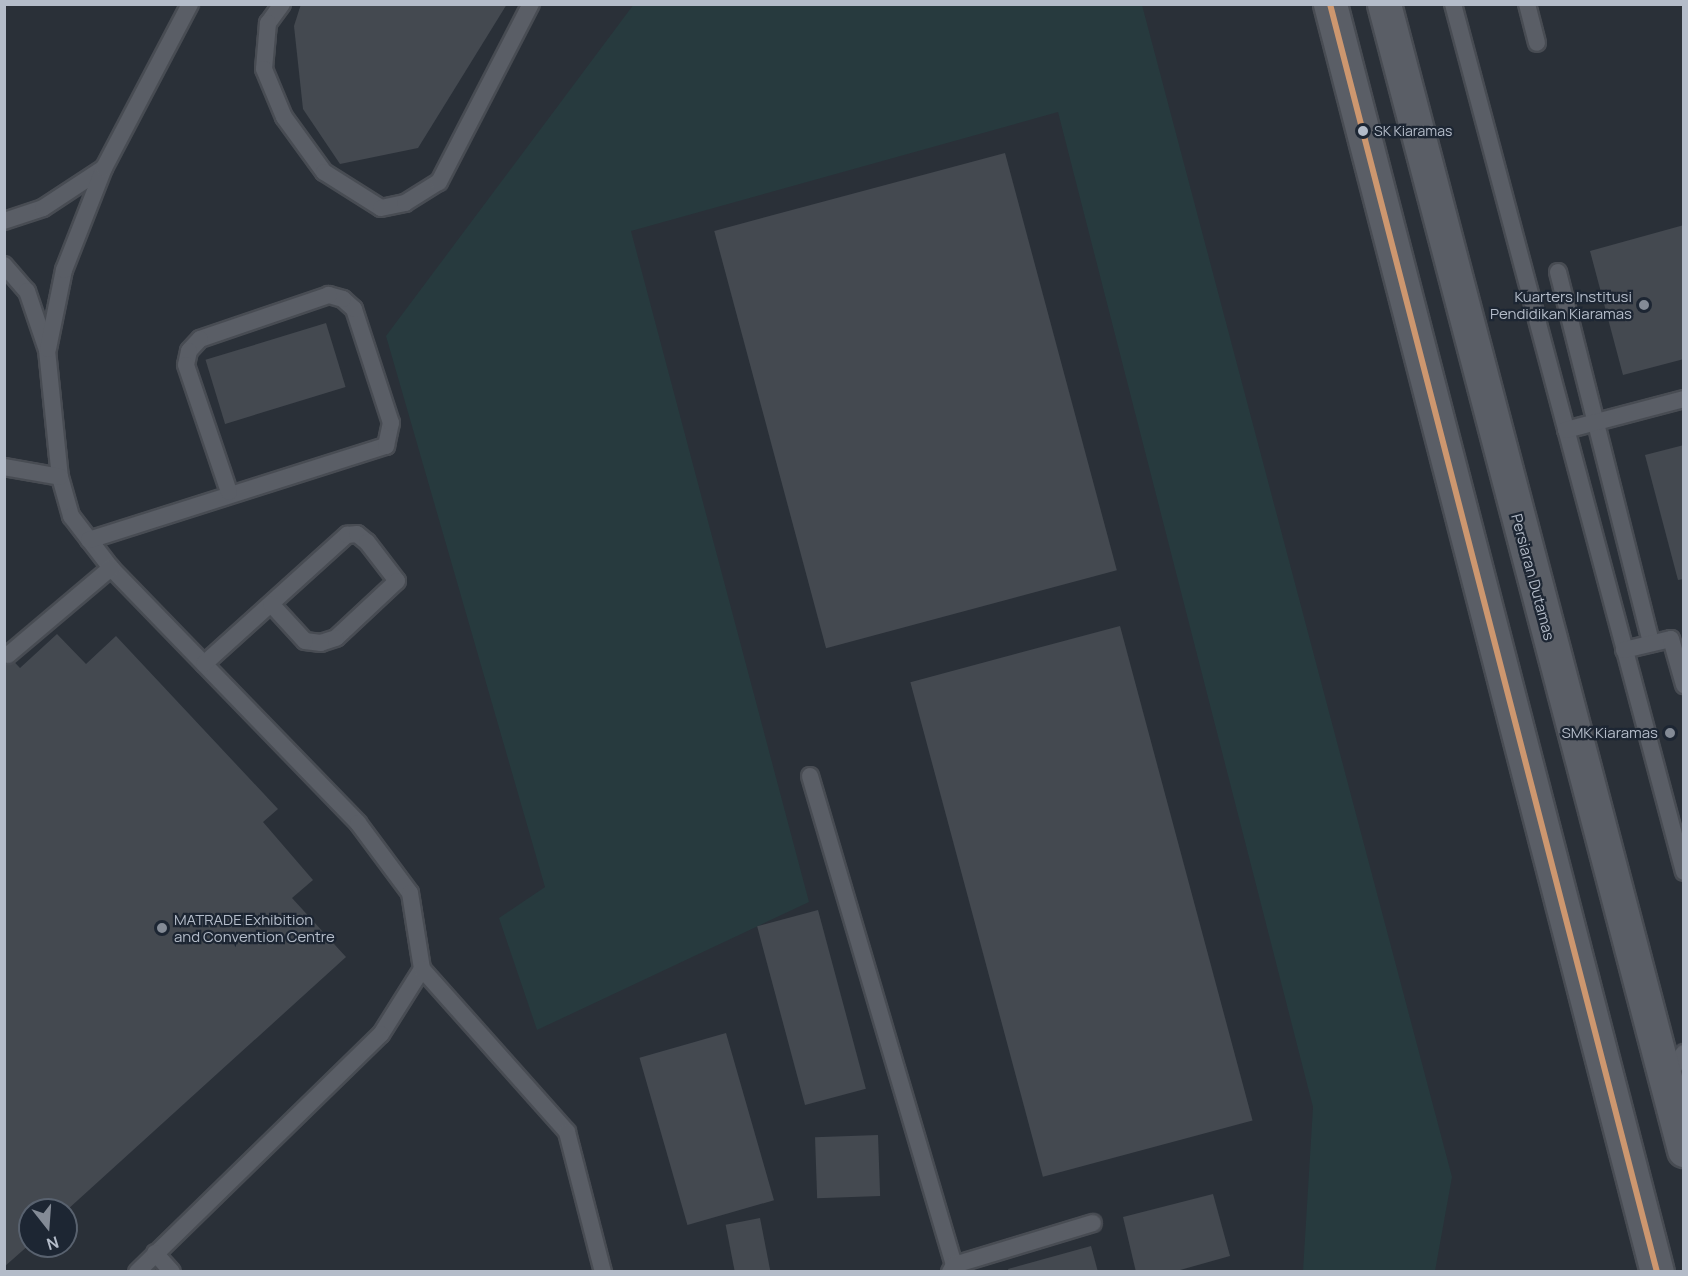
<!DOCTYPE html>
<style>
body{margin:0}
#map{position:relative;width:1688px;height:1276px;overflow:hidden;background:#2a3038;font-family:Manrope,sans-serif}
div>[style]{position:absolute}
.green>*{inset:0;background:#273a3e}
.building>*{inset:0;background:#444950;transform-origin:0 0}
.roads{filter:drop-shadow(2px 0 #484c53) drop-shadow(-2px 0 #484c53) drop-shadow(0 2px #484c53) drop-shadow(0 -2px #484c53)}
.service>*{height:16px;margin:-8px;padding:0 8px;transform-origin:8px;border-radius:8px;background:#5a5e66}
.tertiary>*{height:33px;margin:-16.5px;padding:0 16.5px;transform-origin:16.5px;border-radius:16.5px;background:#5a5e66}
.bus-1>*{height:6px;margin:-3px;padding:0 3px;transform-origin:3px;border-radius:3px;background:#cd976f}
.dots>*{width:16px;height:16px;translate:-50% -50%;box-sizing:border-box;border:3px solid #1d2633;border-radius:50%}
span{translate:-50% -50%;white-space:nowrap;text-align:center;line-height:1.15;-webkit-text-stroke:4.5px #1d2633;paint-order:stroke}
.bus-label{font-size:14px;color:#b4bcc9}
.left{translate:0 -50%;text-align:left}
.poi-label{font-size:15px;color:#b4bcc9}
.right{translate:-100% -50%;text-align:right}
.street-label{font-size:15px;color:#b4bcc9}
.frame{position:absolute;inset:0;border:6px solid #b4bcc9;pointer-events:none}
.north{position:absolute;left:18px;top:1198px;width:60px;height:60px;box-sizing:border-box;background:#1d2633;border:2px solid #59626f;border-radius:50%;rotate:163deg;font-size:16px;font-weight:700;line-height:24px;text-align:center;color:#b4bcc9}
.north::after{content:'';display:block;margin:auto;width:21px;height:27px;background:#848b96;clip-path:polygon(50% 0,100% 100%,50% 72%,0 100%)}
</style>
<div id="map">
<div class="green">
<i style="clip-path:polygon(634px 4px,1142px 5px,1452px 1177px,1435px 1271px,1303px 1271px,1313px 1107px,1058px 112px,631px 231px,809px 902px,537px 1030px,499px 918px,545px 887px,386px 336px)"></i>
</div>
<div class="building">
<i style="clip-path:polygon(301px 4px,507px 4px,418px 148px,340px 164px,303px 109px,294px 26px)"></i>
<i style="left:1005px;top:153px;width:432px;height:301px;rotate:75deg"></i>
<i style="clip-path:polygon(1684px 225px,1684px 359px,1623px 375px,1590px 251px)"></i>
<i style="left:326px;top:323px;width:67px;height:126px;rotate:73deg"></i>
<i style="clip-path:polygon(1684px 445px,1684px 579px,1678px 580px,1645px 455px)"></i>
<i style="left:1120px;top:626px;width:512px;height:217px;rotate:75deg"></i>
<i style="clip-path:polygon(57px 634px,86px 664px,116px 636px,278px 809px,263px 822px,313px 880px,292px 898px,346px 957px,67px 1210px,30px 1210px,30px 1244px,4px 1267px,4px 651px,20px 668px)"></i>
<i style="left:818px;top:910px;width:185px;height:63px;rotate:75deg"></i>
<i style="left:726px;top:1033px;width:174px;height:90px;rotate:74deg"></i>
<i style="left:878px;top:1135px;width:61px;height:63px;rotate:88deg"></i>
<i style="clip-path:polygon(1213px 1194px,1230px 1256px,1173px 1272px,1136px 1272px,1123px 1217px)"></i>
<i style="left:760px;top:1218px;width:53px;height:35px;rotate:79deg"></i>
<i style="clip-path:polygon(1091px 1246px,1098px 1272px,1009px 1272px,1008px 1269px)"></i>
</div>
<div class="roads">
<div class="service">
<i style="left:282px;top:4px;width:24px;rotate:126deg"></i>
<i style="left:268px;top:23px;width:46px;rotate:95deg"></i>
<i style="left:264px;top:69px;width:52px;rotate:67.4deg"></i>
<i style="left:284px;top:117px;width:68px;rotate:54deg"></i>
<i style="left:324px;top:172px;width:67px;rotate:32.3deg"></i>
<i style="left:381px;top:208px;width:25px;rotate:-12deg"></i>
<i style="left:405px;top:203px;width:40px;rotate:-32deg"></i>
<i style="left:439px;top:182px;width:200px;rotate:-62.7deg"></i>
<i style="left:1453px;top:4px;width:898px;rotate:75.1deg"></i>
<i style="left:1527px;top:4px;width:40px;rotate:75.6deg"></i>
<i style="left:4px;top:221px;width:41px;rotate:-18.4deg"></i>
<i style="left:43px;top:208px;width:73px;rotate:-33.3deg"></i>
<i style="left:4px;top:265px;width:35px;rotate:49deg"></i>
<i style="left:27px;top:291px;width:62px;rotate:71.3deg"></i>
<i style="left:47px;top:350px;width:128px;rotate:84.2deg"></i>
<i style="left:60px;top:477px;width:41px;rotate:74.2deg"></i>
<i style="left:71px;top:516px;width:66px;rotate:52.4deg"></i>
<i style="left:111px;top:568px;width:355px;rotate:45.9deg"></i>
<i style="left:358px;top:823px;width:87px;rotate:53.4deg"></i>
<i style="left:410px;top:893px;width:77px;rotate:81deg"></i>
<i style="left:422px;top:969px;width:77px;rotate:122.2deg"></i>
<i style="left:381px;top:1034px;width:341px;rotate:135.7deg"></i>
<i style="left:1558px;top:272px;width:382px;rotate:75.9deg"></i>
<i style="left:48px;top:349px;width:81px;rotate:-78.6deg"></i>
<i style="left:64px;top:270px;width:110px;rotate:-68.6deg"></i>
<i style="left:104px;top:168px;width:185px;rotate:-62.3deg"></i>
<i style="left:1566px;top:430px;width:122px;rotate:-14.7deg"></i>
<i style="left:4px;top:467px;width:57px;rotate:10.1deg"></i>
<i style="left:89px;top:540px;width:312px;rotate:-17.6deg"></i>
<i style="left:386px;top:446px;width:24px;rotate:-78deg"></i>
<i style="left:391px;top:423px;width:120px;rotate:-108deg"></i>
<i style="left:354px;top:309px;width:15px;rotate:-138deg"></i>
<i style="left:343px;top:299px;width:15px;rotate:-164deg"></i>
<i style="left:329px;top:295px;width:136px;rotate:161.2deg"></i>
<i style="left:200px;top:339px;width:16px;rotate:133deg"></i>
<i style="left:189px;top:351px;width:14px;rotate:102deg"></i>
<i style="left:186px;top:365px;width:134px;rotate:71.3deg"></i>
<i style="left:1624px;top:650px;width:48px;rotate:-13.2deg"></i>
<i style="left:1671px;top:639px;width:48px;rotate:74.2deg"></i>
<i style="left:8px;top:655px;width:135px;rotate:-40.2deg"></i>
<i style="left:204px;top:664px;width:193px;rotate:-42.1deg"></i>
<i style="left:347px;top:535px;width:10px;rotate:-6deg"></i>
<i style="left:357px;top:534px;width:13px;rotate:39deg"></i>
<i style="left:367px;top:542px;width:49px;rotate:52.4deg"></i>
<i style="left:397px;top:581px;width:83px;rotate:136.9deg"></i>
<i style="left:336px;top:638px;width:16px;rotate:162deg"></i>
<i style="left:321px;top:643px;width:16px;rotate:-173deg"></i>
<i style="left:305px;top:641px;width:50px;rotate:-132.6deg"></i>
<i style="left:810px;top:776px;width:510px;rotate:73.59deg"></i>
<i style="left:422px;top:969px;width:218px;rotate:48.3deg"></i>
<i style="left:567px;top:1132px;width:145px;rotate:75.6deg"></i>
<i style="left:1665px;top:1079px;width:32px;rotate:-54deg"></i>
<i style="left:155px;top:1253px;width:25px;rotate:48deg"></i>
<i style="left:950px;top:1272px;width:8px;rotate:-60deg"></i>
<i style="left:954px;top:1265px;width:145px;rotate:-16.8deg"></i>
</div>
<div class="tertiary">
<i style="left:1330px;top:4px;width:1309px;rotate:75.54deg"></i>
<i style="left:1384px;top:4px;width:1185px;rotate:75.33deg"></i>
</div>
</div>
<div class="bus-1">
<i style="left:1330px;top:4px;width:1309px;rotate:75.54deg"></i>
</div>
<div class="dots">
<i style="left:1363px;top:131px;background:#b4bcc9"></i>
<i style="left:1644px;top:305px;background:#848b96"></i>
<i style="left:1670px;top:733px;background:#848b96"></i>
<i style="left:162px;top:928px;background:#848b96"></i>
</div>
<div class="bus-label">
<span class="left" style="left:1374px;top:131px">SK Kiaramas</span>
</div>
<div class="poi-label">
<span class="right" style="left:1632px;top:305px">Kuarters Institusi<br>Pendidikan Kiaramas</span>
<span class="right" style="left:1658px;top:733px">SMK Kiaramas</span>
<span class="left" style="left:174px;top:928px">MATRADE Exhibition<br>and Convention Centre</span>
</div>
<div class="street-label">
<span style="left:1533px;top:577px;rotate:75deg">Persiaran Dutamas</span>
</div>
<div class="frame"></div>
<div class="north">N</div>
</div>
